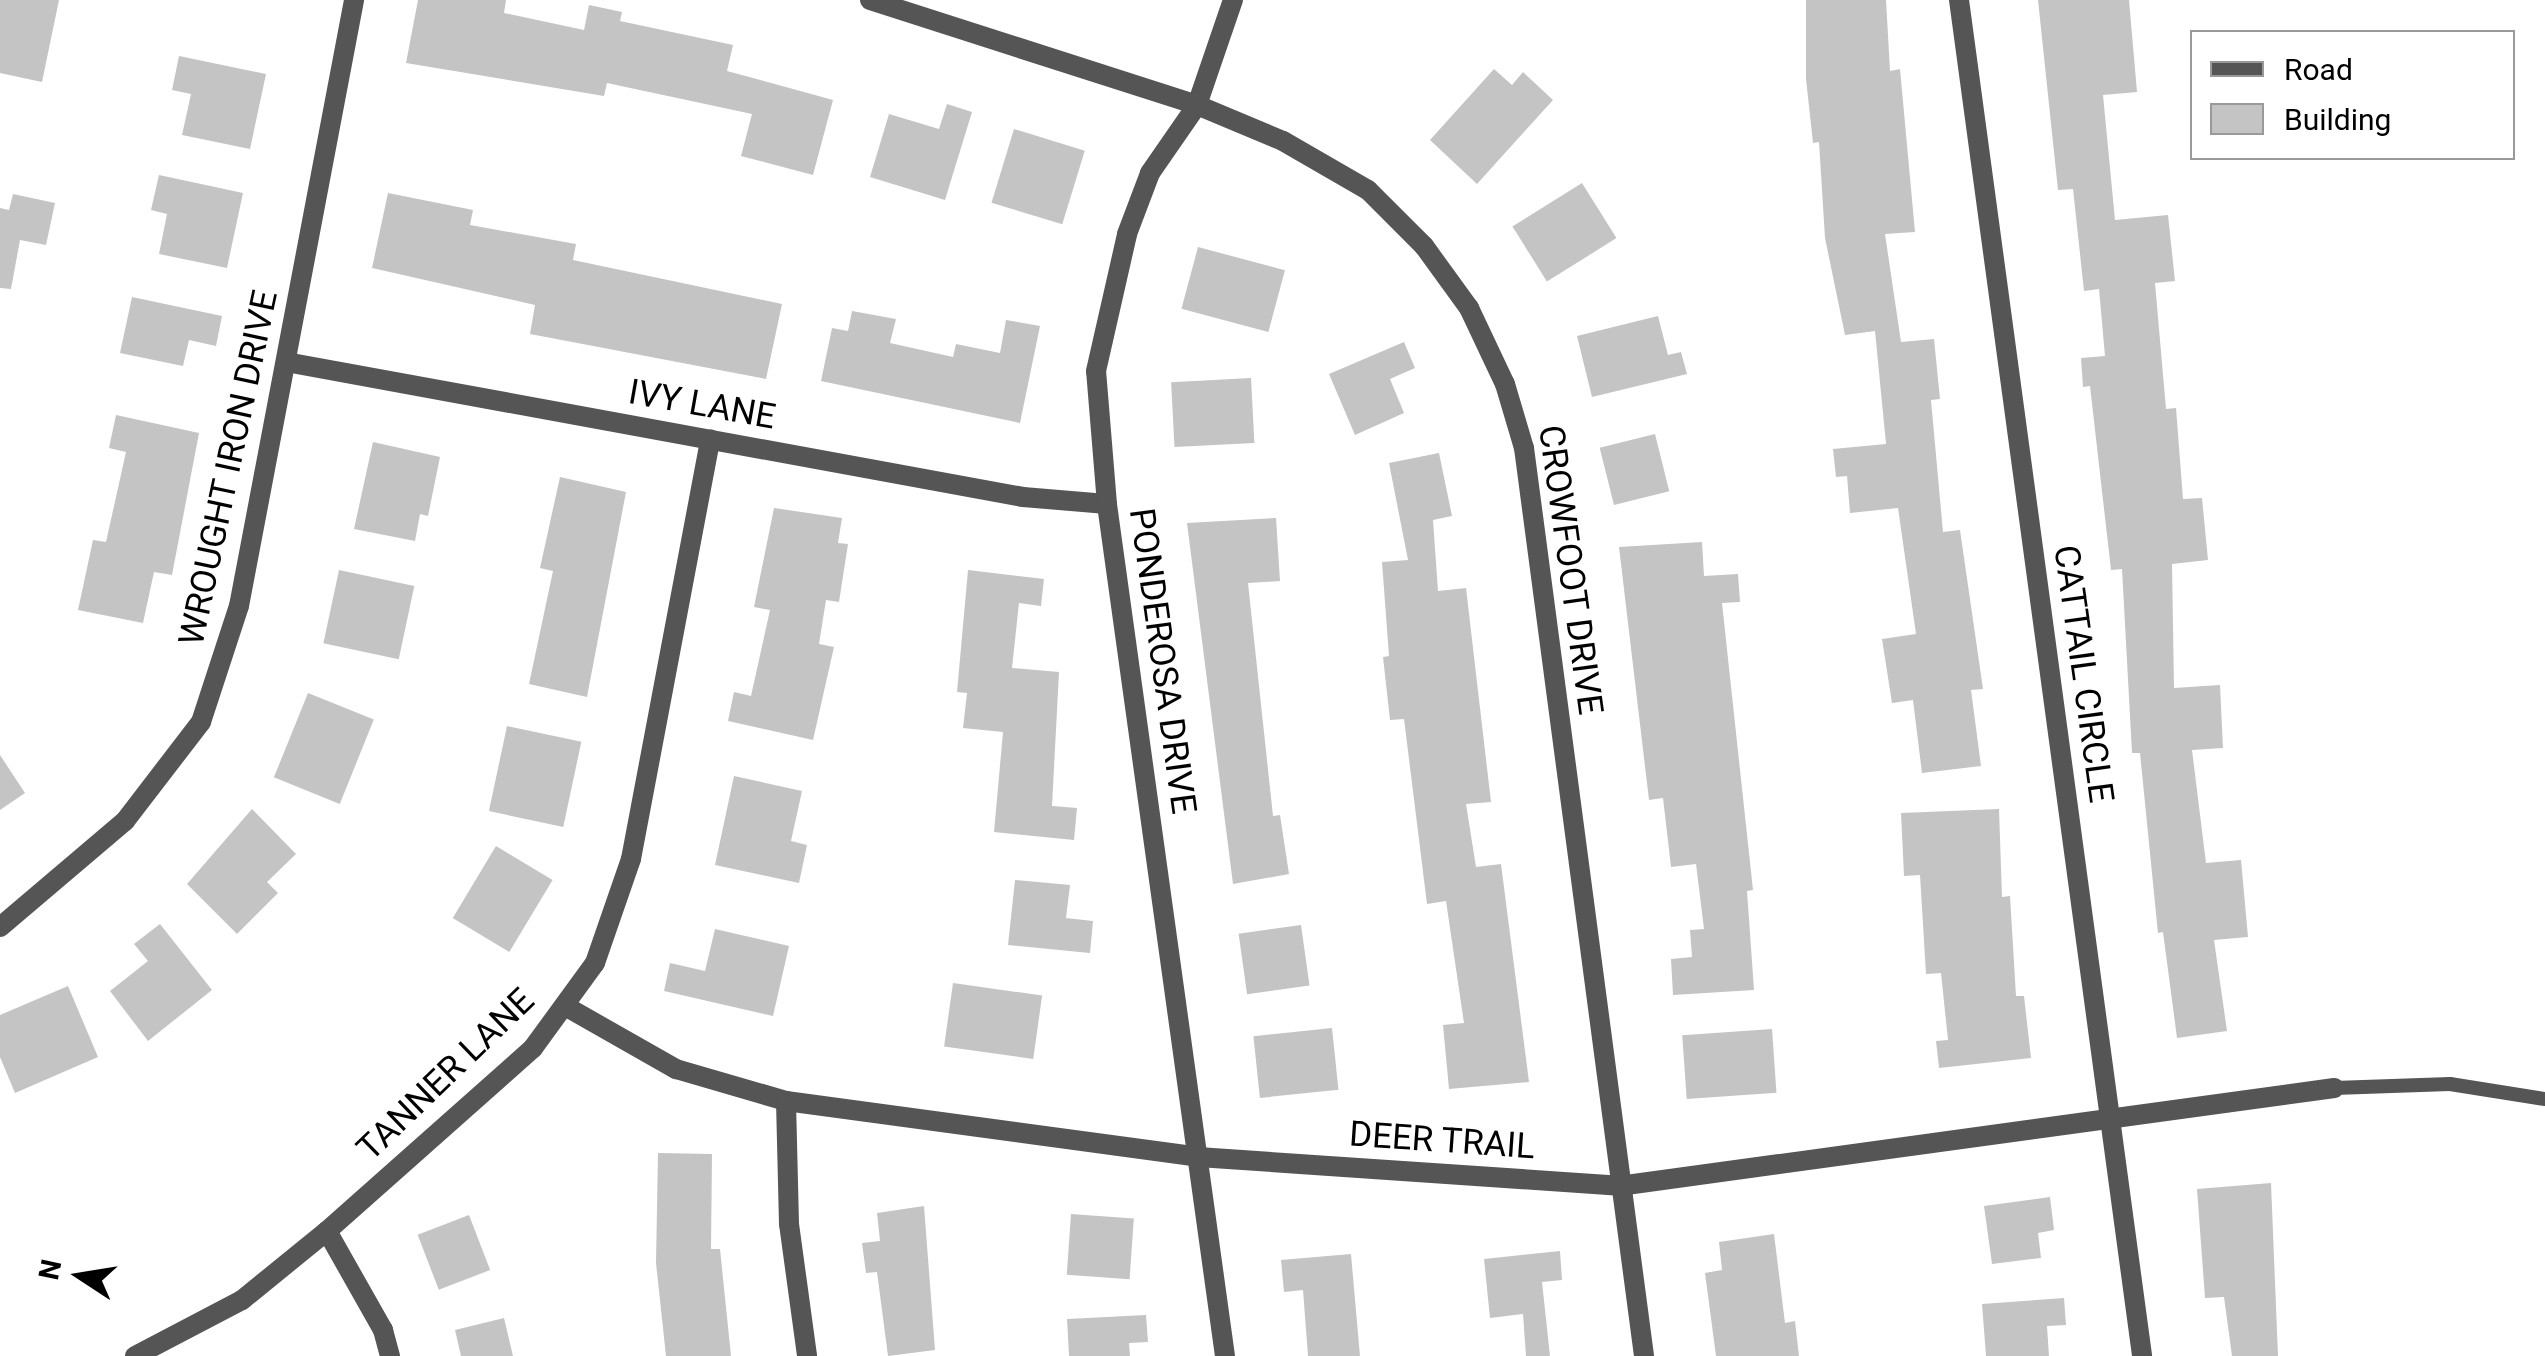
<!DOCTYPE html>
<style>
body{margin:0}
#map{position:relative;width:2545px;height:1356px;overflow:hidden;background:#fff;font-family:Roboto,sans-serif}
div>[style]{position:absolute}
.building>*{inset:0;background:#c4c4c4;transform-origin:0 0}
.lane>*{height:14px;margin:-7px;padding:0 7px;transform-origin:7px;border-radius:7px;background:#555}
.street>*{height:20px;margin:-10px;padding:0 10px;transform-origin:10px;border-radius:10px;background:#555}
span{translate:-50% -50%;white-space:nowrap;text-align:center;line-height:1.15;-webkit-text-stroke:8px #fff;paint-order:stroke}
.street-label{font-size:35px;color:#000}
.legend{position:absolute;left:2190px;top:30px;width:325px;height:130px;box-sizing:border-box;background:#fff;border:2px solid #999;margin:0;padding:12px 18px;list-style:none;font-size:30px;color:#000}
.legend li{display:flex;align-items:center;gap:20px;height:50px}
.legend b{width:50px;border:2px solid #999}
.north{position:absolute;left:30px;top:1226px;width:100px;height:100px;-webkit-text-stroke:8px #fff;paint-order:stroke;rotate:282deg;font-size:28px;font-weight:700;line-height:40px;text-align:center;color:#000}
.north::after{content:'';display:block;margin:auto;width:35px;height:45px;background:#000;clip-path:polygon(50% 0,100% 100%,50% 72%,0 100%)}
</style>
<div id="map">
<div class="building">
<i style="clip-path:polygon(0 0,59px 0,42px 82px,0 73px)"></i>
<i style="clip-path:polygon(418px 0,506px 0,504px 13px,584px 30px,589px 5px,622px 12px,620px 21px,733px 45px,727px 71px,833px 100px,813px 175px,741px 156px,752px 114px,607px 83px,604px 96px,406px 63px)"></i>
<i style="clip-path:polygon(1806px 0,1886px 0,1890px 71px,1900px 69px,1915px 232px,1885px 234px,1901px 342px,1934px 339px,1940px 399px,1931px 400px,1943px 532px,1960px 530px,1983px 689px,1971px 690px,1981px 766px,1922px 773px,1913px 700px,1892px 703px,1882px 639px,1916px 634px,1898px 508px,1850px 513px,1847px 476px,1836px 477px,1833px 449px,1886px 444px,1875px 331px,1845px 335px,1825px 238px,1819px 142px,1813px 143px,1806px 79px)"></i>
<i style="clip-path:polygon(2038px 0,2129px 0,2137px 92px,2103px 95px,2115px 220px,2168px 215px,2175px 281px,2155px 283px,2166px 409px,2176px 408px,2183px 499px,2202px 498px,2208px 560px,2172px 564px,2174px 688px,2220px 685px,2223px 748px,2192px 750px,2206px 863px,2241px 860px,2248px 937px,2214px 940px,2227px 1031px,2177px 1038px,2163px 932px,2158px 933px,2140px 753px,2132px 753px,2122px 569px,2111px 570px,2090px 386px,2083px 387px,2081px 358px,2105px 356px,2099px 289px,2084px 291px,2073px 189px,2058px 190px)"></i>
<i style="clip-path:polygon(179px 56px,266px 74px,250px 149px,182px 135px,191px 94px,172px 90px)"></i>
<i style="clip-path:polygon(1494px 69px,1512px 85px,1523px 72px,1553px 100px,1477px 184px,1430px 140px)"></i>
<i style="clip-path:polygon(947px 104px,972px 112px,945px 200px,870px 177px,889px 114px,939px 129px)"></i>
<i style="left:1014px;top:129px;width:74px;height:77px;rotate:17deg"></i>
<i style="clip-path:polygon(159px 175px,243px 193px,227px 268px,159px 254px,167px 214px,151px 210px)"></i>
<i style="left:1582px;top:183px;width:65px;height:82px;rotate:58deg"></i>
<i style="clip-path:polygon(388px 193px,473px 210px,470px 225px,576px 244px,573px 260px,782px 304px,766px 379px,530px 334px,535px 305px,372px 268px)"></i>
<i style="clip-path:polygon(13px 194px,55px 203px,46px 245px,20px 240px,11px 289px,0 288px,0 208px,9px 210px)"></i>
<i style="left:1198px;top:247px;width:90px;height:64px;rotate:15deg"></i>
<i style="clip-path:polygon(132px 297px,222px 316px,216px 346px,189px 340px,183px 366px,120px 353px)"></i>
<i style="clip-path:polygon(852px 311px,896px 319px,890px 343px,953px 357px,956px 344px,1000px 353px,1006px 320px,1040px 326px,1020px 423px,821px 381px,832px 328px,848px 331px)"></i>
<i style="clip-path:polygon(1658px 316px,1668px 355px,1681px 352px,1687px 374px,1592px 397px,1577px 336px)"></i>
<i style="clip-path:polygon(1404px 342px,1415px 368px,1390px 379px,1404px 413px,1355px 435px,1329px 374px)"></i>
<i style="left:1251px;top:378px;width:65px;height:80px;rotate:87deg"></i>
<i style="clip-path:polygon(116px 415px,199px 433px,172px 575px,154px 572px,143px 623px,78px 610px,93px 540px,106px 542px,126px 452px,109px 448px)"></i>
<i style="left:1655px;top:434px;width:59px;height:57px;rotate:76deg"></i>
<i style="clip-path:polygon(373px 442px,440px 457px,428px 516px,420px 514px,415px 541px,354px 529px)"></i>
<i style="clip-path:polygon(1439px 453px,1452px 516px,1433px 520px,1438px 591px,1466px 588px,1491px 802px,1466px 804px,1476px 867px,1501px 864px,1529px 1082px,1449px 1089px,1443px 1025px,1464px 1023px,1446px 901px,1427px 904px,1404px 719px,1390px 720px,1383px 657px,1389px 656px,1382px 562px,1408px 560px,1389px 463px)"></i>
<i style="clip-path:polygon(560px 477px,626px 492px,587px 697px,529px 684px,553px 571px,540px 568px)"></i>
<i style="clip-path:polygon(774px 508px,842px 518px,838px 543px,848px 544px,839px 602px,826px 600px,819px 644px,834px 647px,813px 740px,728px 721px,734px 692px,751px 696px,770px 610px,754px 607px)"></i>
<i style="clip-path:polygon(1276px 518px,1280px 581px,1248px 583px,1273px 816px,1280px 815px,1289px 874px,1233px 884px,1187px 523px)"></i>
<i style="clip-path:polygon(1702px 542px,1704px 576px,1738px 574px,1740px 602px,1722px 603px,1753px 890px,1747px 891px,1754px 990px,1673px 995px,1671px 959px,1692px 957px,1690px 930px,1704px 929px,1696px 864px,1671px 867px,1663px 798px,1649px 800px,1619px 547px)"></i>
<i style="left:339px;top:570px;width:77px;height:75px;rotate:12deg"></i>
<i style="clip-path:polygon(968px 570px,1044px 579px,1041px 606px,1019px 603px,1012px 668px,1059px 672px,1052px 806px,1077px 808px,1074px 840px,994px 832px,1003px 732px,963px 728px,967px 693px,957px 692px)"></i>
<i style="left:308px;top:693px;width:71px;height:91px;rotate:22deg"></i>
<i style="left:507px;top:726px;width:76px;height:87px;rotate:12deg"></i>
<i style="clip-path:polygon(0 755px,25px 793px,0 810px)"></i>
<i style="clip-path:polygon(734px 776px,802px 791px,791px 841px,807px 845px,799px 883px,715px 865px)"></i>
<i style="clip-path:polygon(252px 809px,296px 854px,267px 882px,278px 893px,237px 934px,187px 884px)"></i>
<i style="clip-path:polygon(1999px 809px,2002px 897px,2010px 896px,2016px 996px,2024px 996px,2031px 1058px,1939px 1068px,1936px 1041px,1948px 1040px,1941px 973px,1926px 974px,1920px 875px,1904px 876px,1901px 813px)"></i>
<i style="left:496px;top:846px;width:66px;height:84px;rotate:31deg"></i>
<i style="clip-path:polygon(1015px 880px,1070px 885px,1066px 918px,1093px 921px,1090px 953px,1008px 945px)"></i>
<i style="clip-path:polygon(160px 924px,212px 990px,148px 1041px,110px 991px,148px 961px,134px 944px)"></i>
<i style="left:1301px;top:925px;width:61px;height:63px;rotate:82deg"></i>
<i style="clip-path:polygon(715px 929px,789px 946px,773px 1016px,664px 991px,670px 963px,705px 971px)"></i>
<i style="left:953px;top:983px;width:90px;height:64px;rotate:8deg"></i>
<i style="clip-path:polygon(68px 986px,98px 1057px,15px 1093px,0 1057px,0 1015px)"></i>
<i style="left:1332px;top:1028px;width:62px;height:79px;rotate:84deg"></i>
<i style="left:1772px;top:1029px;width:64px;height:90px;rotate:86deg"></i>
<i style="clip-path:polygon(658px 1153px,712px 1154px,711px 1249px,720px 1249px,731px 1356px,666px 1356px,656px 1263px)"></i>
<i style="clip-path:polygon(2271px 1183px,2278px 1356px,2232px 1356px,2224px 1297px,2205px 1298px,2197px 1189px)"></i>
<i style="clip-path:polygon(2050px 1197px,2054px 1230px,2038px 1233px,2041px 1258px,1992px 1264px,1984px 1206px)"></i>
<i style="clip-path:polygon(924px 1206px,935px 1350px,888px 1356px,877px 1272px,866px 1273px,862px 1243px,880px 1241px,877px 1213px)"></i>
<i style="left:1071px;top:1214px;width:63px;height:61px;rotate:4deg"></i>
<i style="left:469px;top:1215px;width:59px;height:55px;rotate:69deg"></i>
<i style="clip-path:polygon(1774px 1234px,1785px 1323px,1795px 1321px,1799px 1356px,1716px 1356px,1705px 1273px,1722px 1270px,1719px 1242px)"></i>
<i style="clip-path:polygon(1560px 1251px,1562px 1280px,1542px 1282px,1550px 1356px,1526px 1356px,1523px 1314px,1490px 1318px,1484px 1259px)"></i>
<i style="clip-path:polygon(1351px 1254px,1360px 1356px,1308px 1356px,1303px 1290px,1284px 1292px,1281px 1260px)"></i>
<i style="clip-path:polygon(2064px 1298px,2066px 1325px,2047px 1326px,2049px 1356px,1986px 1356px,1982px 1304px)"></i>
<i style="clip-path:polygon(1146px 1315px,1148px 1342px,1129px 1343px,1130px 1356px,1069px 1356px,1067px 1319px)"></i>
<i style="clip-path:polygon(504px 1318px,513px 1356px,461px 1356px,455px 1330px)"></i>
</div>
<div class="lane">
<i style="left:2334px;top:1088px;width:116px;rotate:-2deg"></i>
<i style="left:2450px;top:1084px;width:96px;rotate:9deg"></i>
</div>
<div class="street">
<i style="left:870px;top:0;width:343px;rotate:17.8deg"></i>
<i style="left:1197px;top:105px;width:93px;rotate:22.7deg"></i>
<i style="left:1283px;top:141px;width:98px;rotate:30deg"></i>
<i style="left:1368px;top:190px;width:79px;rotate:45deg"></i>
<i style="left:1424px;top:246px;width:77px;rotate:54deg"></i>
<i style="left:1469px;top:308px;width:84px;rotate:64.7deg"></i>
<i style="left:1505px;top:384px;width:67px;rotate:73.5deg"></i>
<i style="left:1524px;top:448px;width:916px;rotate:82.47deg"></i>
<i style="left:1959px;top:0;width:1368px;rotate:82.31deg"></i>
<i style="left:286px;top:362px;width:749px;rotate:10.38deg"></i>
<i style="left:1023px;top:497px;width:84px;rotate:4.8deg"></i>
<i style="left:0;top:927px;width:164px;rotate:-40.3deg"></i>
<i style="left:125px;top:821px;width:125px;rotate:-52.5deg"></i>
<i style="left:201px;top:722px;width:122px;rotate:-71.9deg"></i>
<i style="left:239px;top:606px;width:617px;rotate:-79.25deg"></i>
<i style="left:565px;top:1006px;width:128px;rotate:29.6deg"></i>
<i style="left:676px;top:1069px;width:115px;rotate:16.2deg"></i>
<i style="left:786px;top:1101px;width:416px;rotate:7.7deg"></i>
<i style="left:1198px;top:1157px;width:422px;rotate:3.9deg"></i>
<i style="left:1619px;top:1186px;width:722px;rotate:-7.8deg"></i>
<i style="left:786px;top:1101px;width:123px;rotate:88.6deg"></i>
<i style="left:789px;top:1224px;width:133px;rotate:82.2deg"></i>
<i style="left:327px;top:1231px;width:114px;rotate:60.5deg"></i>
<i style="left:383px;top:1330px;width:27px;rotate:75deg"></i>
<i style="left:135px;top:1356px;width:121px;rotate:-27.6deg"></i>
<i style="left:242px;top:1300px;width:109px;rotate:-39.1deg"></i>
<i style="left:327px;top:1231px;width:276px;rotate:-41.6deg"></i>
<i style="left:533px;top:1048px;width:105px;rotate:-53.9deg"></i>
<i style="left:595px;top:963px;width:110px;rotate:-70.9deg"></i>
<i style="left:631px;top:859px;width:427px;rotate:-79.3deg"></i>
<i style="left:1225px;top:1356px;width:860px;rotate:-97.89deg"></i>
<i style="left:1107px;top:504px;width:133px;rotate:-94.7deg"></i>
<i style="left:1096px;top:371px;width:140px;rotate:-77.2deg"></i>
<i style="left:1127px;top:234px;width:65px;rotate:-69.3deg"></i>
<i style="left:1150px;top:173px;width:83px;rotate:-55.3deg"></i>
<i style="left:1197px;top:105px;width:111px;rotate:-71.1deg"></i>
</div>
<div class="street-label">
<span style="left:702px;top:405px;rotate:10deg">IVY LANE</span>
<span style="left:229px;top:468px;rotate:-78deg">WROUGHT IRON DRIVE</span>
<span style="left:1570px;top:570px;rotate:82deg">CROWFOOT DRIVE</span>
<span style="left:1162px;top:661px;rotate:82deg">PONDEROSA DRIVE</span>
<span style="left:2083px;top:674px;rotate:82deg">CATTAIL CIRCLE</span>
<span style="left:446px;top:1075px;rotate:-44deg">TANNER LANE</span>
<span style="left:1442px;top:1141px;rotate:4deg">DEER TRAIL</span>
</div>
<ul class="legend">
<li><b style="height:12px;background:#555"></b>Road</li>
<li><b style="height:28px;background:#c4c4c4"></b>Building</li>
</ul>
<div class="north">N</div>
</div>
